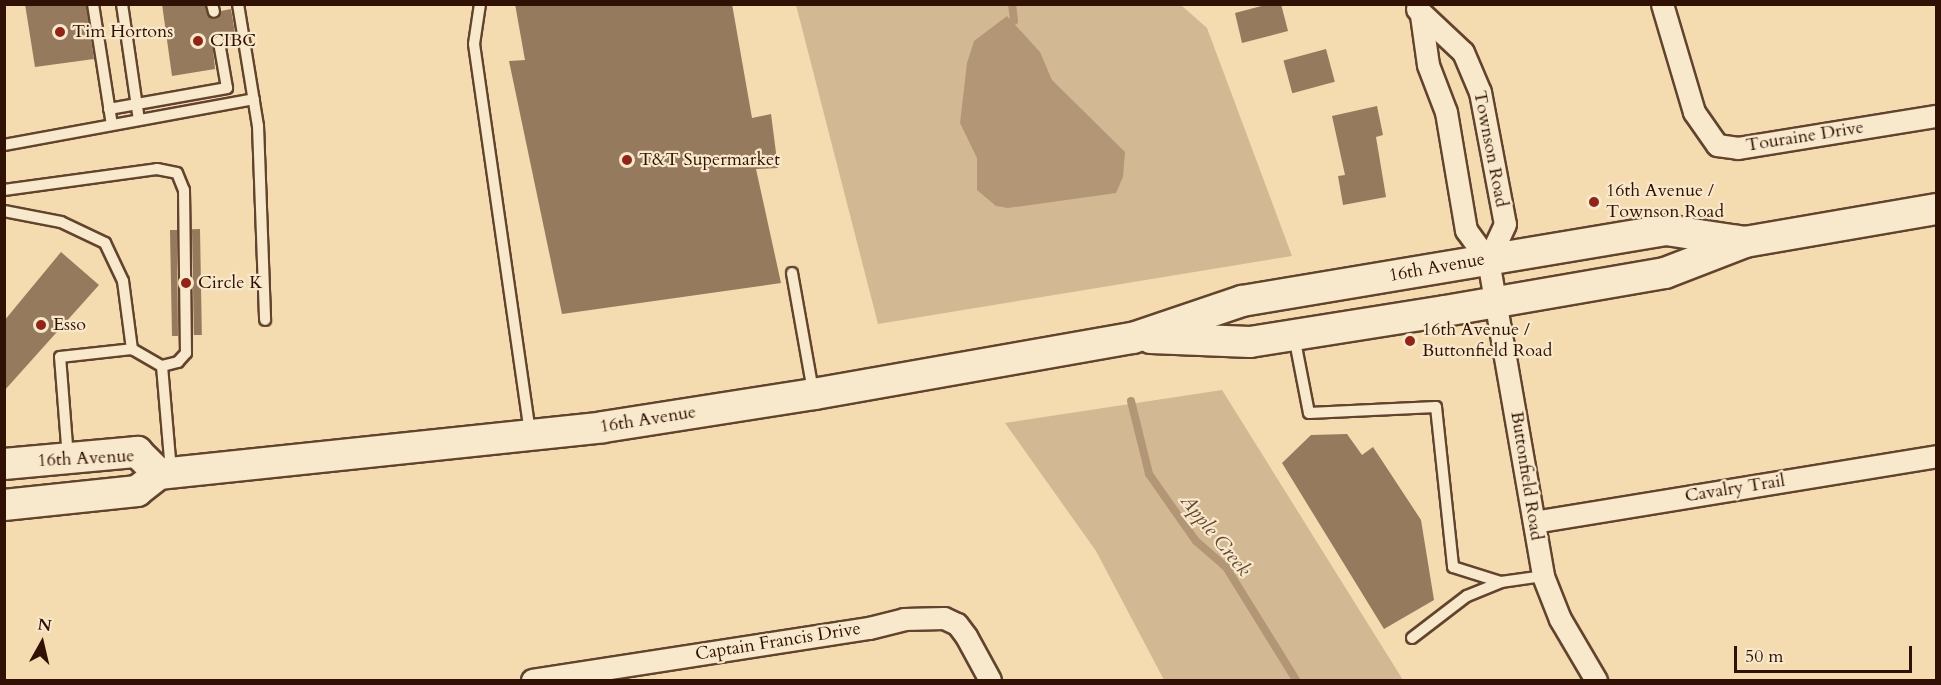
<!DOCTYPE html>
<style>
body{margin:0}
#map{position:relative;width:1941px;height:685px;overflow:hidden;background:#f4dbb0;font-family:Cardo,serif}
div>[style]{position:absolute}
.green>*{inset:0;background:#d3b993}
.water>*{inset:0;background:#b29675}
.stream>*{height:8px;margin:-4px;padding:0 4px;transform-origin:4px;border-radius:4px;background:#b29675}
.building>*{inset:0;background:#967a5d;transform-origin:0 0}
.roads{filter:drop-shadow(2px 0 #62442e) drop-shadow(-2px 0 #62442e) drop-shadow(0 2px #62442e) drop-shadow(0 -2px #62442e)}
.service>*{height:10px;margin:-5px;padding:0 5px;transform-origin:5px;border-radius:5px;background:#f8e8cc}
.minor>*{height:21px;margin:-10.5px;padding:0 10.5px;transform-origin:10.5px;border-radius:10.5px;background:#f8e8cc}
.secondary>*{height:30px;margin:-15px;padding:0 15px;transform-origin:15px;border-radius:15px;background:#f8e8cc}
.dots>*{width:16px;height:16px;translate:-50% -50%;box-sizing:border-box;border:3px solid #f8e8cc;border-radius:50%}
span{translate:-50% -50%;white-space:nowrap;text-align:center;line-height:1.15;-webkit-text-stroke:4.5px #f8e8cc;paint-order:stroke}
.poi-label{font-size:18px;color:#311103}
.left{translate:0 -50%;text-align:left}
.street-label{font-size:18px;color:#311103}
.water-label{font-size:20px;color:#654631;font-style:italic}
.frame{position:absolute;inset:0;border:6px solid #311103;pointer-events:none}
.north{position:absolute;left:12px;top:613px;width:60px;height:60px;-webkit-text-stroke:4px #f8e8cc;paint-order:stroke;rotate:8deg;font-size:16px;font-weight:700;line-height:24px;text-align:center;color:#311103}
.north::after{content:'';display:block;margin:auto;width:21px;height:27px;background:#311103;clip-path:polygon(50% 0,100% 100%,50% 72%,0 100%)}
.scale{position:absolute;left:1734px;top:646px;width:178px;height:27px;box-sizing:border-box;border:3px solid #311103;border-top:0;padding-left:8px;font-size:18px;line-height:21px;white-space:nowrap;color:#311103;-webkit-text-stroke:4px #f8e8cc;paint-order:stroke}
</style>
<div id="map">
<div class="green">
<i style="clip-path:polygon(796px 5px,1181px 5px,1207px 28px,1292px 256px,878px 324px)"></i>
<i style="clip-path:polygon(1222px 390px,1398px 672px,1403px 680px,1164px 680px,1096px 551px,1005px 423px)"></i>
</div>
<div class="water">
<i style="clip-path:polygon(1007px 16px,1040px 52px,1052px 80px,1125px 152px,1123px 177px,1116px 193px,1008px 208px,996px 206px,977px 190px,977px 158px,960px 123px,967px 63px,974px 41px)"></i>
</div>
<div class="stream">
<i style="left:1012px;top:4px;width:17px;rotate:83deg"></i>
<i style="left:1131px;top:401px;width:75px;rotate:76.1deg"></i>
<i style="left:1149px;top:474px;width:82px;rotate:55deg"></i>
<i style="left:1196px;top:541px;width:40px;rotate:41deg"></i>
<i style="left:1226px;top:567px;width:133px;rotate:58.2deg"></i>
</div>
<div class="building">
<i style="clip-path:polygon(25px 4px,86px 4px,94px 59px,35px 67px)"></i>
<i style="clip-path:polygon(162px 4px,205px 4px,213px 19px,219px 18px,221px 11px,231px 9px,236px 39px,226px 41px,218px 35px,212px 39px,215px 69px,172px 76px)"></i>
<i style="clip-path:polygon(515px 4px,732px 4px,752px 118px,771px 114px,778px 168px,756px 169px,781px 283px,562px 314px,509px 61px,525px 60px)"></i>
<i style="clip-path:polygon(1269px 4px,1281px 4px,1288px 31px,1242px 43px,1235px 13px)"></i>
<i style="left:1326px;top:49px;width:34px;height:44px;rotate:75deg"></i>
<i style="clip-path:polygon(1377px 106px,1383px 135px,1376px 137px,1386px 197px,1343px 205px,1338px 176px,1345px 175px,1332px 116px)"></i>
<i style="left:200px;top:229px;width:106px;height:8px;rotate:89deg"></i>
<i style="clip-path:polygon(170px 230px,177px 230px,178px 336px,172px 336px)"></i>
<i style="clip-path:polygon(61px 252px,99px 285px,4px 391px,4px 321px)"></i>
<i style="clip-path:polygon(1347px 434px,1362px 455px,1373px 447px,1421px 520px,1434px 600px,1384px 629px,1282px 463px,1311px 435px)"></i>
</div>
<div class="roads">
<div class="service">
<i style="left:93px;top:4px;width:122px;rotate:81.1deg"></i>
<i style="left:122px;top:4px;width:117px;rotate:81.7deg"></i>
<i style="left:212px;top:4px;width:8px;rotate:76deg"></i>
<i style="left:238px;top:4px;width:124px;rotate:80.7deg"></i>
<i style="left:258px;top:126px;width:194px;rotate:87.9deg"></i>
<i style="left:480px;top:4px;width:40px;rotate:98.5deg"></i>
<i style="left:474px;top:44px;width:392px;rotate:81.8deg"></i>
<i style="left:109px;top:109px;width:120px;rotate:-10.1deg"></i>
<i style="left:227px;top:88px;width:47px;rotate:-99.9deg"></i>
<i style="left:4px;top:145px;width:254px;rotate:-10.4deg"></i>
<i style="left:4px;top:190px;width:154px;rotate:-7.8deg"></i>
<i style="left:157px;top:169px;width:20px;rotate:11deg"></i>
<i style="left:177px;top:173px;width:18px;rotate:68deg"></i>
<i style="left:184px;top:190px;width:163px;rotate:89.3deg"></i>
<i style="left:186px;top:353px;width:12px;rotate:132deg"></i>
<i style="left:178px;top:362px;width:16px;rotate:166deg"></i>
<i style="left:4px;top:211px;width:58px;rotate:10.9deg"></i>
<i style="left:61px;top:222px;width:49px;rotate:25.5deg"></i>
<i style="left:105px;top:243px;width:42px;rotate:64.7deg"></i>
<i style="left:123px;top:281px;width:69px;rotate:82.5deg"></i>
<i style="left:792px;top:273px;width:120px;rotate:79.9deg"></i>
<i style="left:1294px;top:336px;width:78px;rotate:79deg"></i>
<i style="left:1309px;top:413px;width:127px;rotate:-2.7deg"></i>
<i style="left:1436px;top:407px;width:161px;rotate:83.9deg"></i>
<i style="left:1453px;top:567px;width:50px;rotate:17.4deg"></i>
<i style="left:1501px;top:582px;width:42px;rotate:-8.1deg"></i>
<i style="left:68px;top:458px;width:101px;rotate:-94.5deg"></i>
<i style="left:60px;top:357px;width:72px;rotate:-6.3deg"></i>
<i style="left:132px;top:349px;width:34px;rotate:30deg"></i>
<i style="left:162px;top:366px;width:106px;rotate:85.1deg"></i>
<i style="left:1412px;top:638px;width:69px;rotate:-37.4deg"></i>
<i style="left:1467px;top:596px;width:37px;rotate:-22deg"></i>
</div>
<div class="minor">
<i style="left:1662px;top:4px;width:113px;rotate:73.5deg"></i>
<i style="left:1694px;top:112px;width:40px;rotate:55.1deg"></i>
<i style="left:1717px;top:145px;width:21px;rotate:8deg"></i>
<i style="left:1738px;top:148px;width:201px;rotate:-9.2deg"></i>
<i style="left:1417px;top:9px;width:63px;rotate:43.1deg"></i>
<i style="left:1463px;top:52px;width:43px;rotate:67deg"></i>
<i style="left:1480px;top:92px;width:134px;rotate:79.3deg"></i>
<i style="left:1505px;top:224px;width:40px;rotate:115deg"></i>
<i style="left:1421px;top:15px;width:50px;rotate:82deg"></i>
<i style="left:1428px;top:65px;width:50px;rotate:69deg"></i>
<i style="left:1446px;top:112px;width:120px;rotate:80.4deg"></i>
<i style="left:1466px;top:230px;width:37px;rotate:54deg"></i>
<i style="left:1488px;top:260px;width:321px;rotate:80.1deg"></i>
<i style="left:1543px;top:576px;width:46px;rotate:68.4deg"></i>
<i style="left:1560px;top:619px;width:71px;rotate:59.5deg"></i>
<i style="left:1534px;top:522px;width:407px;rotate:-9.3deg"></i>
<i style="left:532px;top:680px;width:341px;rotate:-8.8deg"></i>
<i style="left:869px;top:628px;width:36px;rotate:-14deg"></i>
<i style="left:904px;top:619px;width:40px;rotate:-1.4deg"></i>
<i style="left:944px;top:618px;width:14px;rotate:25deg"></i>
<i style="left:957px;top:624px;width:15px;rotate:53deg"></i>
<i style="left:966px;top:636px;width:50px;rotate:61.4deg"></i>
</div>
<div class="secondary">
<i style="left:1151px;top:338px;width:99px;rotate:2.3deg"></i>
<i style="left:1250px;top:342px;width:197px;rotate:-9deg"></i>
<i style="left:1445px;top:311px;width:223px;rotate:-9.8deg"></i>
<i style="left:1665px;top:273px;width:86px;rotate:-21.2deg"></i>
<i style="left:1745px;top:242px;width:194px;rotate:-9.8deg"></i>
<i style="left:4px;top:464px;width:134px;rotate:-5.2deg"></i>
<i style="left:137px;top:452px;width:31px;rotate:45deg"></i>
<i style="left:4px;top:505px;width:134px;rotate:-6deg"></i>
<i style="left:137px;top:491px;width:28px;rotate:-38deg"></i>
<i style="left:159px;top:474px;width:446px;rotate:-6deg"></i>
<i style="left:603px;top:427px;width:214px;rotate:-8.9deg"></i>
<i style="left:814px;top:394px;width:324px;rotate:-10deg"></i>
<i style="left:1133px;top:338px;width:115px;rotate:-18.7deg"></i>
<i style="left:1242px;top:301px;width:430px;rotate:-9.5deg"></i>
<i style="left:1666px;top:230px;width:80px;rotate:8.6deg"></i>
</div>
</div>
<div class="dots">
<i style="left:60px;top:32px;background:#8f2418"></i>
<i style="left:198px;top:41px;background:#8f2418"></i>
<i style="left:627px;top:160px;background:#8f2418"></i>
<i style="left:1594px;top:202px;background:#8f2418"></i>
<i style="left:186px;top:283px;background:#8f2418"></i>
<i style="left:41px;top:325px;background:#8f2418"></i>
<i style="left:1410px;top:341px;background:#8f2418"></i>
</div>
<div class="poi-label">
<span class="left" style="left:72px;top:32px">Tim Hortons</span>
<span class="left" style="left:210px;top:41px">CIBC</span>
<span class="left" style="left:639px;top:160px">T&amp;T Supermarket</span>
<span class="left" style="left:1606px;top:202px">16th Avenue /<br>Townson Road</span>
<span class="left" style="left:198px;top:283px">Circle K</span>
<span class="left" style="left:53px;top:325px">Esso</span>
<span class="left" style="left:1422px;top:341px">16th Avenue /<br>Buttonfield Road</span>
</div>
<div class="street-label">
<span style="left:1805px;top:137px;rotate:-9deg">Touraine Drive</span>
<span style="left:1490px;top:149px;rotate:79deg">Townson Road</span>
<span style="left:1437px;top:268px;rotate:-10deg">16th Avenue</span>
<span style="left:648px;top:420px;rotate:-9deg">16th Avenue</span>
<span style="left:86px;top:459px;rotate:-3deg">16th Avenue</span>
<span style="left:1526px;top:476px;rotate:81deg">Buttonfield Road</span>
<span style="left:1735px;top:489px;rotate:-9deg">Cavalry Trail</span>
<span style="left:778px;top:642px;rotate:-9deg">Captain Francis Drive</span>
</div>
<div class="water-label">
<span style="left:1216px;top:535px;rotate:51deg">Apple Creek</span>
</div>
<div class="frame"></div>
<div class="north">N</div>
<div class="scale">50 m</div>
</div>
